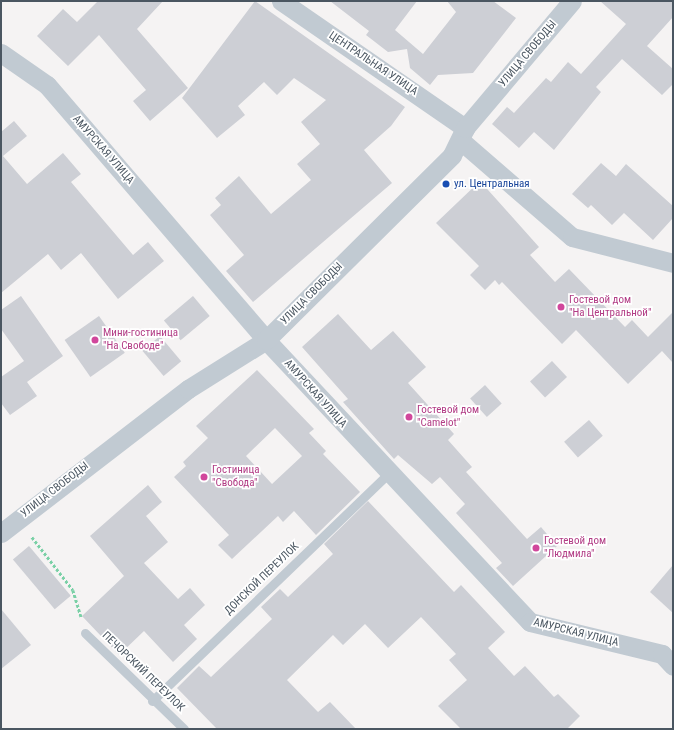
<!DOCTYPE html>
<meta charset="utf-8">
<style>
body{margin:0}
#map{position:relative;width:674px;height:730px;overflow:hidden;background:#f5f3f3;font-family:"Roboto Condensed",sans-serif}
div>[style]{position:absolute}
.building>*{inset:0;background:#cdcfd5;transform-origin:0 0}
.path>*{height:2.5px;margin-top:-1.25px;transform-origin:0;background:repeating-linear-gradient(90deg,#7ad0a6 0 3px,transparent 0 5px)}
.service>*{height:9px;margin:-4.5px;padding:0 4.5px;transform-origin:4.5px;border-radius:4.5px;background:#c1cad2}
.minor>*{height:19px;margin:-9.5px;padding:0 9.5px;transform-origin:9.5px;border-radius:9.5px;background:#c1cad2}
.dots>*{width:11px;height:11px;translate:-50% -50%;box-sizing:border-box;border:2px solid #fff;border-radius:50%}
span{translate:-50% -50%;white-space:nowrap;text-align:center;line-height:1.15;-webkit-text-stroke:3.5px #fff;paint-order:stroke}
.street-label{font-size:11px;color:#4a5661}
.transit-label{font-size:11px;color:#164399}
.left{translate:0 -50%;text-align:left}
.hotel-label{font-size:11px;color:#b23c85}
.frame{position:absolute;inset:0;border:2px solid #4a5661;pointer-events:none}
</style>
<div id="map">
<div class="building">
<i style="clip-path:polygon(98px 1px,163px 1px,137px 29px,188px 88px,150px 121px,133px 101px,146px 90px,99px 35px,68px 66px,37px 36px,63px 9px,77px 22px)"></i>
<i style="clip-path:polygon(255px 1px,405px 107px,391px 126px,364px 150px,392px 183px,253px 302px,226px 271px,244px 255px,210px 215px,221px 205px,215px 198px,239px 176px,271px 214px,311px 180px,297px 164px,320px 144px,301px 122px,326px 100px,294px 78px,277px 95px,264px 82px,238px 106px,245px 115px,217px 138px,182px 98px)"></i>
<i style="clip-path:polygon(330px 1px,417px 1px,395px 30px,423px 54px,456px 12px,447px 1px,493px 1px,516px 18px,473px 73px,438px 75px,430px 85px,410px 68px,407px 49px,388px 52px,366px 35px,369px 31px)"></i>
<i style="clip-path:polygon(600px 1px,673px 1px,673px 17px,647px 46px,673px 69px,673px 84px,662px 95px,622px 59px,596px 87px,601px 92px,554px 150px,534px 132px,519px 148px,492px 124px,507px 107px,514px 113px,546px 78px,551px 82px,568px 62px,581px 74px,626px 24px)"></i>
<i style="clip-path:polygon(14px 121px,27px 136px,3px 156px,27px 184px,63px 153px,81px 174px,71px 182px,133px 255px,148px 242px,164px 261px,118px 299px,81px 253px,61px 270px,48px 254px,1px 293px,1px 132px)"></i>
<i style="clip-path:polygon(601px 163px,616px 176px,626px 164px,673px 206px,673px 218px,653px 240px,624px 213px,612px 225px,591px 205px,588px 208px,572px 194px)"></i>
<i style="clip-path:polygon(480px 181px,539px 247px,530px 255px,555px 282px,569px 269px,625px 327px,632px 320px,648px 337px,673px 312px,673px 363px,662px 351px,628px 384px,576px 330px,562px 344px,502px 282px,499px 285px,495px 280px,485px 290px,470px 275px,479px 266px,436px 223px)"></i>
<i style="clip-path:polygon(21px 296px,63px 356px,27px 382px,37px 396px,10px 415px,1px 403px,1px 377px,24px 361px,1px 329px,1px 310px)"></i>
<i style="left:193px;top:296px;width:26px;height:38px;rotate:50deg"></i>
<i style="clip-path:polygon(338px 314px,371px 350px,393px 331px,426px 367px,408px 383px,454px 434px,448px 440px,472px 467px,466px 472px,527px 539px,541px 527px,557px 546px,513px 586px,496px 568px,502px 563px,456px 513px,465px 504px,440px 477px,432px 484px,398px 455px,394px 459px,343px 402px,348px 399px,302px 347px)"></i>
<i style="left:99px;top:316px;width:45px;height:42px;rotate:55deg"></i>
<i style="left:160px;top:336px;width:33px;height:23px;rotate:50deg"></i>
<i style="left:552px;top:361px;width:22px;height:30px;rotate:47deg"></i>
<i style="clip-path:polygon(evenodd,257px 370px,314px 429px,309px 433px,326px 451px,323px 454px,360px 492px,316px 535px,294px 511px,283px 522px,278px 516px,232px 559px,218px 545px,229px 535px,174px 477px,186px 466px,183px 462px,208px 438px,196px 426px,257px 370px,275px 428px,302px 456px,272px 484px,246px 456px,275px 428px)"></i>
<i style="left:485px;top:385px;width:25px;height:20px;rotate:48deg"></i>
<i style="left:589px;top:420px;width:21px;height:33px;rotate:49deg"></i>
<i style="clip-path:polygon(148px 485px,162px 502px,146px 516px,168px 542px,144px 563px,178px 599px,190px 588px,205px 605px,184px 625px,197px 639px,173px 662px,144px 631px,119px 655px,82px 616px,124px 576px,90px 536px)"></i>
<i style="clip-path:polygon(368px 501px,454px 592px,461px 585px,505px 632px,488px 648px,514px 676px,525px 666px,554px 697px,558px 694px,580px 716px,567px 729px,461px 729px,438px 706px,467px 680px,449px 660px,456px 654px,421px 617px,388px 648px,365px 624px,343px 645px,333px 635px,287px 680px,318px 712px,330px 702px,356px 729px,217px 729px,177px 688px,199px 666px,211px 677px,272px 619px,261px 607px,280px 589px,288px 597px,333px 554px,324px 544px)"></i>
<i style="left:29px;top:546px;width:65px;height:21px;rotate:50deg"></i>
<i style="clip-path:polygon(673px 565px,673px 613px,650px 592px)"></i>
<i style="clip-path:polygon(1px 609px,31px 645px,1px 669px)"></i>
</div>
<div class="path">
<i style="left:32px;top:537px;width:67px;rotate:52.3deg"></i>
<i style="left:73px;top:590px;width:28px;rotate:73deg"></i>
</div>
<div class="service">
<i style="left:85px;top:633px;width:138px;rotate:44.1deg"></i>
<i style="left:152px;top:701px;width:327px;rotate:-43.9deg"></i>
</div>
<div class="minor">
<i style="left:281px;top:1px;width:224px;rotate:34.6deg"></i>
<i style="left:1px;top:53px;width:56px;rotate:34.8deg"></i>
<i style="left:47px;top:85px;width:336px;rotate:49.3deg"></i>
<i style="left:266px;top:340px;width:386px;rotate:46.9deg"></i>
<i style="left:530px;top:622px;width:136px;rotate:13.6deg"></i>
<i style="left:662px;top:654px;width:16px;rotate:47deg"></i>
<i style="left:460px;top:140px;width:148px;rotate:40.9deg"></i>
<i style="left:572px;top:237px;width:104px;rotate:14.4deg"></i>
<i style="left:1px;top:533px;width:236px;rotate:-37.6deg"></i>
<i style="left:188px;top:389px;width:92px;rotate:-32.1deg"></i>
<i style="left:266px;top:340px;width:262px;rotate:-44.8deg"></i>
<i style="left:452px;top:155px;width:30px;rotate:-64deg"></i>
<i style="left:465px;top:128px;width:166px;rotate:-49.9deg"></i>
</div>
<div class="dots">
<i style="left:446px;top:184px;background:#1a4fb4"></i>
<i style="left:561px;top:307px;background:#d1479c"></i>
<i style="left:95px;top:340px;background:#d1479c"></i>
<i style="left:409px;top:417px;background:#d1479c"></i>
<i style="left:204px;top:477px;background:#d1479c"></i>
<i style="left:536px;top:548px;background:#d1479c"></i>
</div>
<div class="street-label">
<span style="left:528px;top:54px;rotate:-50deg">УЛИЦА СВОБОДЫ</span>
<span style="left:373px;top:64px;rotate:34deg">ЦЕНТРАЛЬНАЯ УЛИЦА</span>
<span style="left:103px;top:150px;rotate:49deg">АМУРСКАЯ УЛИЦА</span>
<span style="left:312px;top:294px;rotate:-45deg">УЛИЦА СВОБОДЫ</span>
<span style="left:315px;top:394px;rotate:48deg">АМУРСКАЯ УЛИЦА</span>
<span style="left:55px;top:490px;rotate:-38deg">УЛИЦА СВОБОДЫ</span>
<span style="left:262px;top:579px;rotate:-44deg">ДОНСКОЙ ПЕРЕУЛОК</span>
<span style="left:576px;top:633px;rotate:14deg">АМУРСКАЯ УЛИЦА</span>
<span style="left:143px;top:672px;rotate:44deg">ПЕЧОРСКИЙ ПЕРЕУЛОК</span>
</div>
<div class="transit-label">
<span class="left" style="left:454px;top:184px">ул. Центральная</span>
</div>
<div class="hotel-label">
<span class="left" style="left:569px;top:307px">Гостевой дом<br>"На Центральной"</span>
<span class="left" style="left:103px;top:340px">Мини-гостиница<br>"На Свободе"</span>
<span class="left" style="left:417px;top:417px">Гостевой дом<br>"Camelot"</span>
<span class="left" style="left:212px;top:477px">Гостиница<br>"Свобода"</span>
<span class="left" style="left:544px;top:548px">Гостевой дом<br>"Людмила"</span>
</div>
<div class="frame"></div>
</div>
